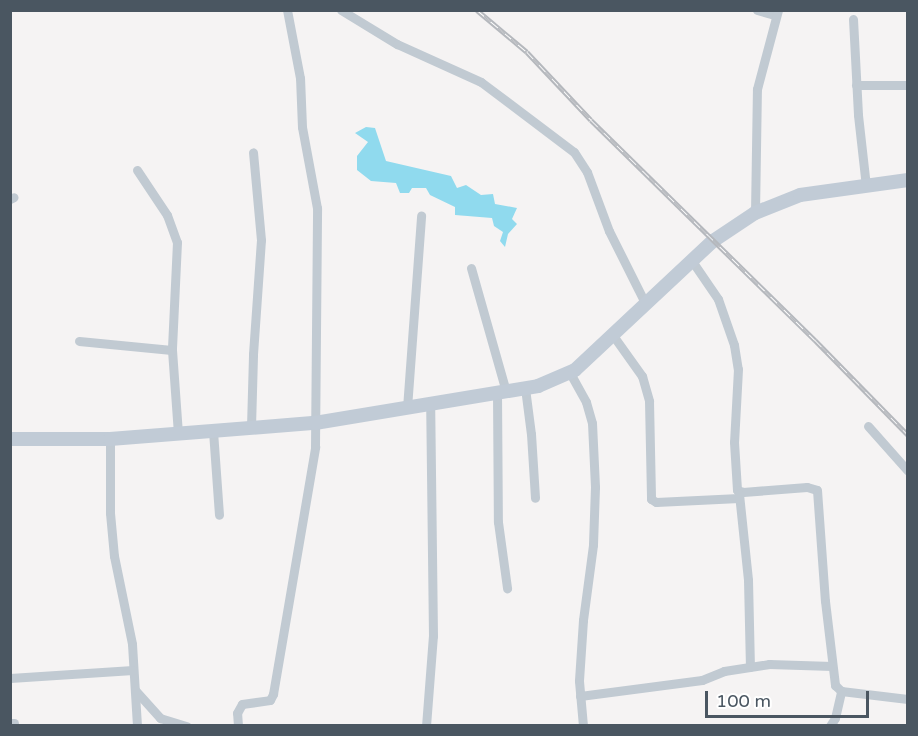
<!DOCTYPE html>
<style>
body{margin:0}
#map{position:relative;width:918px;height:736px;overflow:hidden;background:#f5f3f3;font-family:"Varela Round",sans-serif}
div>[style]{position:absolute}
.water>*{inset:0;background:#90daee}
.street>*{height:9px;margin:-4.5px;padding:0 4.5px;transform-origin:4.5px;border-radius:4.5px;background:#c1cad2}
.secondary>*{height:14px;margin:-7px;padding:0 7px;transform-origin:7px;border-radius:7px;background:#c1cbd6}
.rail>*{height:5px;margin-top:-2.5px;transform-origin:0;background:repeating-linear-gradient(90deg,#fff 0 9px,#b5b8bd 0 18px);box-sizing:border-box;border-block:2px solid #b5b8bd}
span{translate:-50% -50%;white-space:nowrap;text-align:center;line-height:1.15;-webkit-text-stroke:6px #fff;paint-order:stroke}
.frame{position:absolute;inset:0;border:12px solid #4a5661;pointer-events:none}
.scale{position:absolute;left:705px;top:691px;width:164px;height:27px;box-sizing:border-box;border:3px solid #4a5661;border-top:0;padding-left:8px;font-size:18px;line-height:21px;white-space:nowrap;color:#4a5661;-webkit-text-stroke:4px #fff;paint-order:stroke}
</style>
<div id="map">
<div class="water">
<i style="clip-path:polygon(366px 127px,375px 128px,386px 161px,451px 176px,457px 188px,466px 185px,481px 195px,493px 194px,495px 204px,517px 208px,512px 219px,517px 224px,508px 234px,505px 247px,500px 241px,503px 232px,494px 226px,492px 218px,455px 215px,455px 207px,430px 195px,426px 188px,412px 188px,409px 193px,400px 193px,396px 183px,371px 181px,357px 170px,357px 156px,368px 142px,355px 133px)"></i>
</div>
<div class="street">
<i style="left:341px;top:10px;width:66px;rotate:31.3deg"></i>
<i style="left:397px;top:44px;width:92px;rotate:24.3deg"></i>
<i style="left:481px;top:82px;width:116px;rotate:37deg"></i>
<i style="left:574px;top:152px;width:24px;rotate:57deg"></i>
<i style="left:587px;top:172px;width:63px;rotate:69.6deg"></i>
<i style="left:609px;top:231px;width:80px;rotate:63.4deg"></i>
<i style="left:757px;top:10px;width:19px;rotate:16deg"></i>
<i style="left:853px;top:19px;width:96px;rotate:87deg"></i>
<i style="left:858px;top:115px;width:71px;rotate:83.6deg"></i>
<i style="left:856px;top:85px;width:52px"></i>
<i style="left:137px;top:170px;width:54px;rotate:56.3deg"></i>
<i style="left:167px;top:215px;width:29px;rotate:70deg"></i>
<i style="left:177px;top:242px;width:108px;rotate:92.7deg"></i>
<i style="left:172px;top:350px;width:84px;rotate:85.9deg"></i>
<i style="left:10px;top:199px;width:4px;rotate:-27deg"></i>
<i style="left:755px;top:213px;width:124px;rotate:-89.1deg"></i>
<i style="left:757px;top:89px;width:82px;rotate:-75.1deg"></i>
<i style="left:692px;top:261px;width:46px;rotate:55.6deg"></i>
<i style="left:718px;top:299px;width:49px;rotate:70.8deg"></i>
<i style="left:734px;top:345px;width:24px;rotate:81deg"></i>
<i style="left:738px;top:369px;width:73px;rotate:93.1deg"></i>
<i style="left:734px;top:442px;width:48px;rotate:86.4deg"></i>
<i style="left:737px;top:490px;width:6px;rotate:18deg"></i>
<i style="left:743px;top:492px;width:64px;rotate:-4.5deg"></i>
<i style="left:807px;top:487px;width:10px;rotate:17deg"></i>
<i style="left:817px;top:490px;width:111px;rotate:85.9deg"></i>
<i style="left:825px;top:601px;width:85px;rotate:83.2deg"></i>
<i style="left:835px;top:685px;width:8px;rotate:45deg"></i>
<i style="left:841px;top:691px;width:67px;rotate:6.8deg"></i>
<i style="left:471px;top:268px;width:129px;rotate:74.2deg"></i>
<i style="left:612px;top:334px;width:52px;rotate:54.5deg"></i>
<i style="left:642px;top:376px;width:26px;rotate:74deg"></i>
<i style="left:649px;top:401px;width:98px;rotate:88.8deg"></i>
<i style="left:651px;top:499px;width:6px;rotate:31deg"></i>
<i style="left:656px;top:502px;width:83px;rotate:-2.8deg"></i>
<i style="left:79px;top:341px;width:93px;rotate:5.5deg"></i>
<i style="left:570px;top:373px;width:33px;rotate:61deg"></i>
<i style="left:586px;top:402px;width:22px;rotate:74deg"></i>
<i style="left:592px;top:423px;width:64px;rotate:87.3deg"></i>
<i style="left:595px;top:487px;width:58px;rotate:92deg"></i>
<i style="left:593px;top:545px;width:76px;rotate:97.6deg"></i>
<i style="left:583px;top:620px;width:61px;rotate:93.8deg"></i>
<i style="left:579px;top:681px;width:45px;rotate:84.9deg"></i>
<i style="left:525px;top:388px;width:46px;rotate:82.6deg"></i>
<i style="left:531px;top:434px;width:64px;rotate:86.4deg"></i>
<i style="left:497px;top:393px;width:129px;rotate:89.6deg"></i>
<i style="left:498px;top:522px;width:67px;rotate:82.2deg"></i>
<i style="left:407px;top:408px;width:193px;rotate:-85.8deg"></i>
<i style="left:868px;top:426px;width:60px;rotate:48.4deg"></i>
<i style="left:251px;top:427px;width:73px;rotate:-88.4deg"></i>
<i style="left:253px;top:354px;width:114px;rotate:-86deg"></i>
<i style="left:261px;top:240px;width:88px;rotate:-95.2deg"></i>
<i style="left:213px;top:431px;width:84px;rotate:85.9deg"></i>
<i style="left:110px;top:439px;width:74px;rotate:90deg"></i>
<i style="left:110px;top:513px;width:43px;rotate:84.7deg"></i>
<i style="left:114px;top:556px;width:90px;rotate:78.4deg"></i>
<i style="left:132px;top:644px;width:82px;rotate:86.5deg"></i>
<i style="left:739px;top:494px;width:86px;rotate:84deg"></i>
<i style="left:748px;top:580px;width:87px;rotate:88.7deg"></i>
<i style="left:10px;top:678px;width:123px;rotate:-3.7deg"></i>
<i style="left:135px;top:690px;width:38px;rotate:48deg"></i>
<i style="left:160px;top:718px;width:28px;rotate:17deg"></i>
<i style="left:580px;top:696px;width:123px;rotate:-7.5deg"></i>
<i style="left:702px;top:680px;width:24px;rotate:-22deg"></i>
<i style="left:724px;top:671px;width:46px;rotate:-8.8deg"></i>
<i style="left:769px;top:664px;width:63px;rotate:1.8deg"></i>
<i style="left:10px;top:723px;width:4px"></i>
<i style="left:238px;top:726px;width:13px;rotate:-94deg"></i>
<i style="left:237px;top:713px;width:10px;rotate:-61deg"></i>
<i style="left:242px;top:704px;width:28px;rotate:-8deg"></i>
<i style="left:270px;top:700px;width:7px;rotate:-63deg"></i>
<i style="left:273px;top:694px;width:251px;rotate:-80.3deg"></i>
<i style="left:315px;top:447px;width:239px;rotate:-89.5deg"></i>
<i style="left:317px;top:208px;width:82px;rotate:-100.5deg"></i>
<i style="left:302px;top:127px;width:49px;rotate:-92.3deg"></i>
<i style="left:300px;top:78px;width:69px;rotate:-100.8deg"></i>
<i style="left:426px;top:726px;width:90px;rotate:-85.6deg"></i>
<i style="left:433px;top:636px;width:233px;rotate:-90.7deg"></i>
<i style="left:830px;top:726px;width:9px;rotate:-58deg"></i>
<i style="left:835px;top:718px;width:28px;rotate:-77deg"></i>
</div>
<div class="secondary">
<i style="left:10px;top:439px;width:100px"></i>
<i style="left:110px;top:439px;width:206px;rotate:-4.5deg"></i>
<i style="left:315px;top:423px;width:226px;rotate:-9.4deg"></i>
<i style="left:538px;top:386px;width:40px;rotate:-23.4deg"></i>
<i style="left:575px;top:370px;width:189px;rotate:-43.1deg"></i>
<i style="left:713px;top:241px;width:50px;rotate:-33.7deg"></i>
<i style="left:755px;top:213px;width:48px;rotate:-21.8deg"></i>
<i style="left:800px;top:195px;width:109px;rotate:-7.9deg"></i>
</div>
<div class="rail">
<i style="left:477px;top:10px;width:65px;rotate:40deg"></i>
<i style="left:527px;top:52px;width:93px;rotate:46.7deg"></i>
<i style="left:591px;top:120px;width:314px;rotate:44.5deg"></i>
<i style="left:815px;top:340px;width:133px;rotate:45.6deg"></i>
</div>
<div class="frame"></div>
<div class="scale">100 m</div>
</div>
